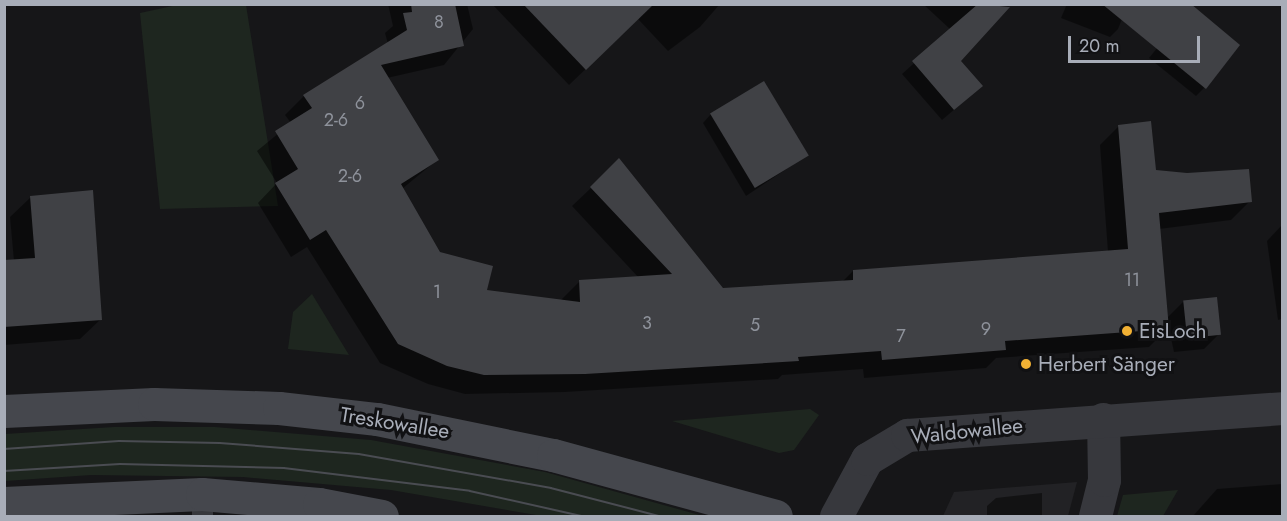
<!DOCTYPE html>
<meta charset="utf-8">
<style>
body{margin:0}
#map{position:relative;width:1287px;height:521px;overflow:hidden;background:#161618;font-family:Jost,sans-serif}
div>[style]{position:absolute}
.built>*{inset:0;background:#222225}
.green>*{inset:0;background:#1e261f}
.shadow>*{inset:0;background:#0007}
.building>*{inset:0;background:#404145;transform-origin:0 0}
.service>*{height:21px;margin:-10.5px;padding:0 10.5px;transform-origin:10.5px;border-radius:10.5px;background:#37383d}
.minor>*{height:33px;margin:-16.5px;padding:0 16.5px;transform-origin:16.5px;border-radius:16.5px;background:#37383d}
.tertiary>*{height:33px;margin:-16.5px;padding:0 16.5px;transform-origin:16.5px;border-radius:16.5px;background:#37383d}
.secondary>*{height:33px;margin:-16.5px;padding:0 16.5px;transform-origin:16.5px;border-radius:16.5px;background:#45474d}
.tram>*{height:1.5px;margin:-0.75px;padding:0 0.75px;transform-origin:0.75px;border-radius:0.75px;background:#4a4c52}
.dots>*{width:16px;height:16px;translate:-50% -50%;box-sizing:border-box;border:3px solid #111113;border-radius:50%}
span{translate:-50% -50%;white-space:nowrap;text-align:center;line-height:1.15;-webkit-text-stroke:6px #111113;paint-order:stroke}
.number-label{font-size:18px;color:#8e929b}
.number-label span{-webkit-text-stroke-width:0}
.poi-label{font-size:21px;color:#a8adb8}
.left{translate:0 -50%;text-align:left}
.street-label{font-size:21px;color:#a8adb8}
.frame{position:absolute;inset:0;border:6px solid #a8adb8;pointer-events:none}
.scale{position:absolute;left:1068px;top:36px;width:132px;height:27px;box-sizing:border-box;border:3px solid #a8adb8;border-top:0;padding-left:8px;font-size:18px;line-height:21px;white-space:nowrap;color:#a8adb8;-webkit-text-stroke:4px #111113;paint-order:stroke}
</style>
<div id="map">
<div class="built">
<i style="clip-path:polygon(1077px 482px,1068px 516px,943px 516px,954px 492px)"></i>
</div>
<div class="green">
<i style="clip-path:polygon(177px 5px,246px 5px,278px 206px,160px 209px,140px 13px)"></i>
<i style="clip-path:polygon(312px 294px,349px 355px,288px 349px,293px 312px)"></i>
<i style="clip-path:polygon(810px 409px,819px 415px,794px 450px,779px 453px,672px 421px)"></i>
<i style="clip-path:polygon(114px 427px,215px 427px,371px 440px,545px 472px,703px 516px,542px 516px,391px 490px,243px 477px,91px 475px,5px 481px,5px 434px)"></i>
<i style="clip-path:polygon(1178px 490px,1163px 516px,1117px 516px,1123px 495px)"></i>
</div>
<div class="shadow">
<i style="clip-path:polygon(388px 4px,467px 4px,473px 29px,444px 65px,387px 78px,437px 160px,402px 189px,439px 253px,485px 291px,560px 301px,579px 282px,639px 278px,572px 206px,591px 188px,723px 290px,842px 282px,853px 271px,1108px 252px,1100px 145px,1119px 126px,1155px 171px,1250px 201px,1231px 220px,1159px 229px,1167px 318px,1184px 301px,1219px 334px,1204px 349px,1174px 352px,1167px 320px,1168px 328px,1149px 347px,996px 358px,986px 368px,864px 378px,863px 369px,782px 375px,778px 379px,565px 392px,465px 394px,428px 384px,380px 363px,307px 247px,291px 257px,258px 203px,277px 183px,257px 151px,291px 123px,285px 115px,304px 96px,388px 44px,385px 33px,393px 26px)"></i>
<i style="clip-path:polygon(492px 4px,720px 4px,700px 27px,668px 51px,638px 19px,569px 85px)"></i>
<i style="clip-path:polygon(923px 4px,1011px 4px,959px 61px,969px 97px,942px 120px,902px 74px,951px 30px)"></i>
<i style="clip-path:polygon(1067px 4px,1128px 4px,1118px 29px,1110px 37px,1061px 18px)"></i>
<i style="clip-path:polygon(1183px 16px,1204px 88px,1196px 96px,1149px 58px)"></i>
<i style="clip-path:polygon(711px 114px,807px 155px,746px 196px,703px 123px)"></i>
<i style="clip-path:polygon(31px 197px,101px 319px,80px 339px,4px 345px,4px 262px,14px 261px,10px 217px)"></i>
<i style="clip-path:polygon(1282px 225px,1282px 319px,1278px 320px,1267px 241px)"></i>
<i style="clip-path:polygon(1282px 484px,1282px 516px,1193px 516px,1217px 489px)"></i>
<i style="clip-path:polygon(1042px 493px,1042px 515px,1051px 516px,987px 516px,987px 506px,996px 498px)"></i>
</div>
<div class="building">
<i style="clip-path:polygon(411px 4px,455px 4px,464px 46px,381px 65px,439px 160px,401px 184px,440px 252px,493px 266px,487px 290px,580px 302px,579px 280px,672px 274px,590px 187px,619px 158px,723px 288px,853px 280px,853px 270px,1128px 249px,1118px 125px,1151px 121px,1156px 170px,1187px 173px,1249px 169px,1252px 202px,1159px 213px,1169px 329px,1005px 341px,1006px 350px,882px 360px,881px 351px,798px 357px,799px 361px,585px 374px,484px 375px,447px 366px,398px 344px,326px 230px,310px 240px,275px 183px,298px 169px,275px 131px,312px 108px,303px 95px,407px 30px,403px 13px,412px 12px)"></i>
<i style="clip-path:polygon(523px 4px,654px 4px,586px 70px)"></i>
<i style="clip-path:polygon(978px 4px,1010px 7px,961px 61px,983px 86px,954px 110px,912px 61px)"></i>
<i style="clip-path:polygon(1102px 4px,1191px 4px,1240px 45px,1206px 89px)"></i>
<i style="left:764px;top:81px;width:87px;height:63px;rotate:59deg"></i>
<i style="clip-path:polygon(93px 190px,102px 320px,4px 327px,4px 260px,35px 258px,30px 196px)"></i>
<i style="left:1217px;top:297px;width:38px;height:34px;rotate:84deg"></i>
</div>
<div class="service">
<i style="left:202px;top:516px;width:22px;rotate:-90deg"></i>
</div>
<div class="minor">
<i style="left:1095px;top:516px;width:37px;rotate:-76deg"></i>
<i style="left:1104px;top:480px;width:61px;rotate:-90.9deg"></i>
</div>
<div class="tertiary">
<i style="left:836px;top:516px;width:65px;rotate:-61.5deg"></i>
<i style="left:867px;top:459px;width:47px;rotate:-31deg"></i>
<i style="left:907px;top:435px;width:376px;rotate:-4.1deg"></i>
</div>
<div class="secondary">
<i style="left:4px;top:411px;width:150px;rotate:-2.7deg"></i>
<i style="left:154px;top:404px;width:125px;rotate:1.8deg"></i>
<i style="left:279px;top:408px;width:99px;rotate:6.4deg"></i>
<i style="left:377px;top:419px;width:180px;rotate:11.6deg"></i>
<i style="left:553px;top:455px;width:231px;rotate:15.3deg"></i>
<i style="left:4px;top:503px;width:198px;rotate:-2.6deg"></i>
<i style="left:202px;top:494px;width:117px;rotate:4.9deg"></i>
<i style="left:319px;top:504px;width:64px;rotate:10.8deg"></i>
</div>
<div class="tram">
<i style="left:4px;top:449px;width:115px;rotate:-4deg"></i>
<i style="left:119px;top:441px;width:101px;rotate:1.1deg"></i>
<i style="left:220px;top:443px;width:139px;rotate:4.5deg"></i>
<i style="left:359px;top:454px;width:195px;rotate:10deg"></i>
<i style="left:551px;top:488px;width:112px;rotate:14.5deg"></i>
<i style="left:4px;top:471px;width:116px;rotate:-3.5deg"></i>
<i style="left:120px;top:464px;width:164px;rotate:1.4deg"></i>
<i style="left:284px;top:468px;width:187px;rotate:7deg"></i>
<i style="left:470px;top:491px;width:115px;rotate:12.6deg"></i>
</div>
<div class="dots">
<i style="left:1127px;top:331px;background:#f2b134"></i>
<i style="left:1026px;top:364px;background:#f2b134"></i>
</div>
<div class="number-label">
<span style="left:439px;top:22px">8</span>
<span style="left:360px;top:103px">6</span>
<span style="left:336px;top:120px">2-6</span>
<span style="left:350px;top:176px">2-6</span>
<span style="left:1132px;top:280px">11</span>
<span style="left:437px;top:292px">1</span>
<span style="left:647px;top:323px">3</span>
<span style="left:755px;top:325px">5</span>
<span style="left:986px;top:329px">9</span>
<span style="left:901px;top:336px">7</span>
</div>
<div class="poi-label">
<span class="left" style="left:1139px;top:331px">EisLoch</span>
<span class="left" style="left:1038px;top:364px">Herbert Sänger</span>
</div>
<div class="street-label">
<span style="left:395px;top:423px;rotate:9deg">Treskowallee</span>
<span style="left:967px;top:431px;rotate:-6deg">Waldowallee</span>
</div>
<div class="frame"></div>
<div class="scale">20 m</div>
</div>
